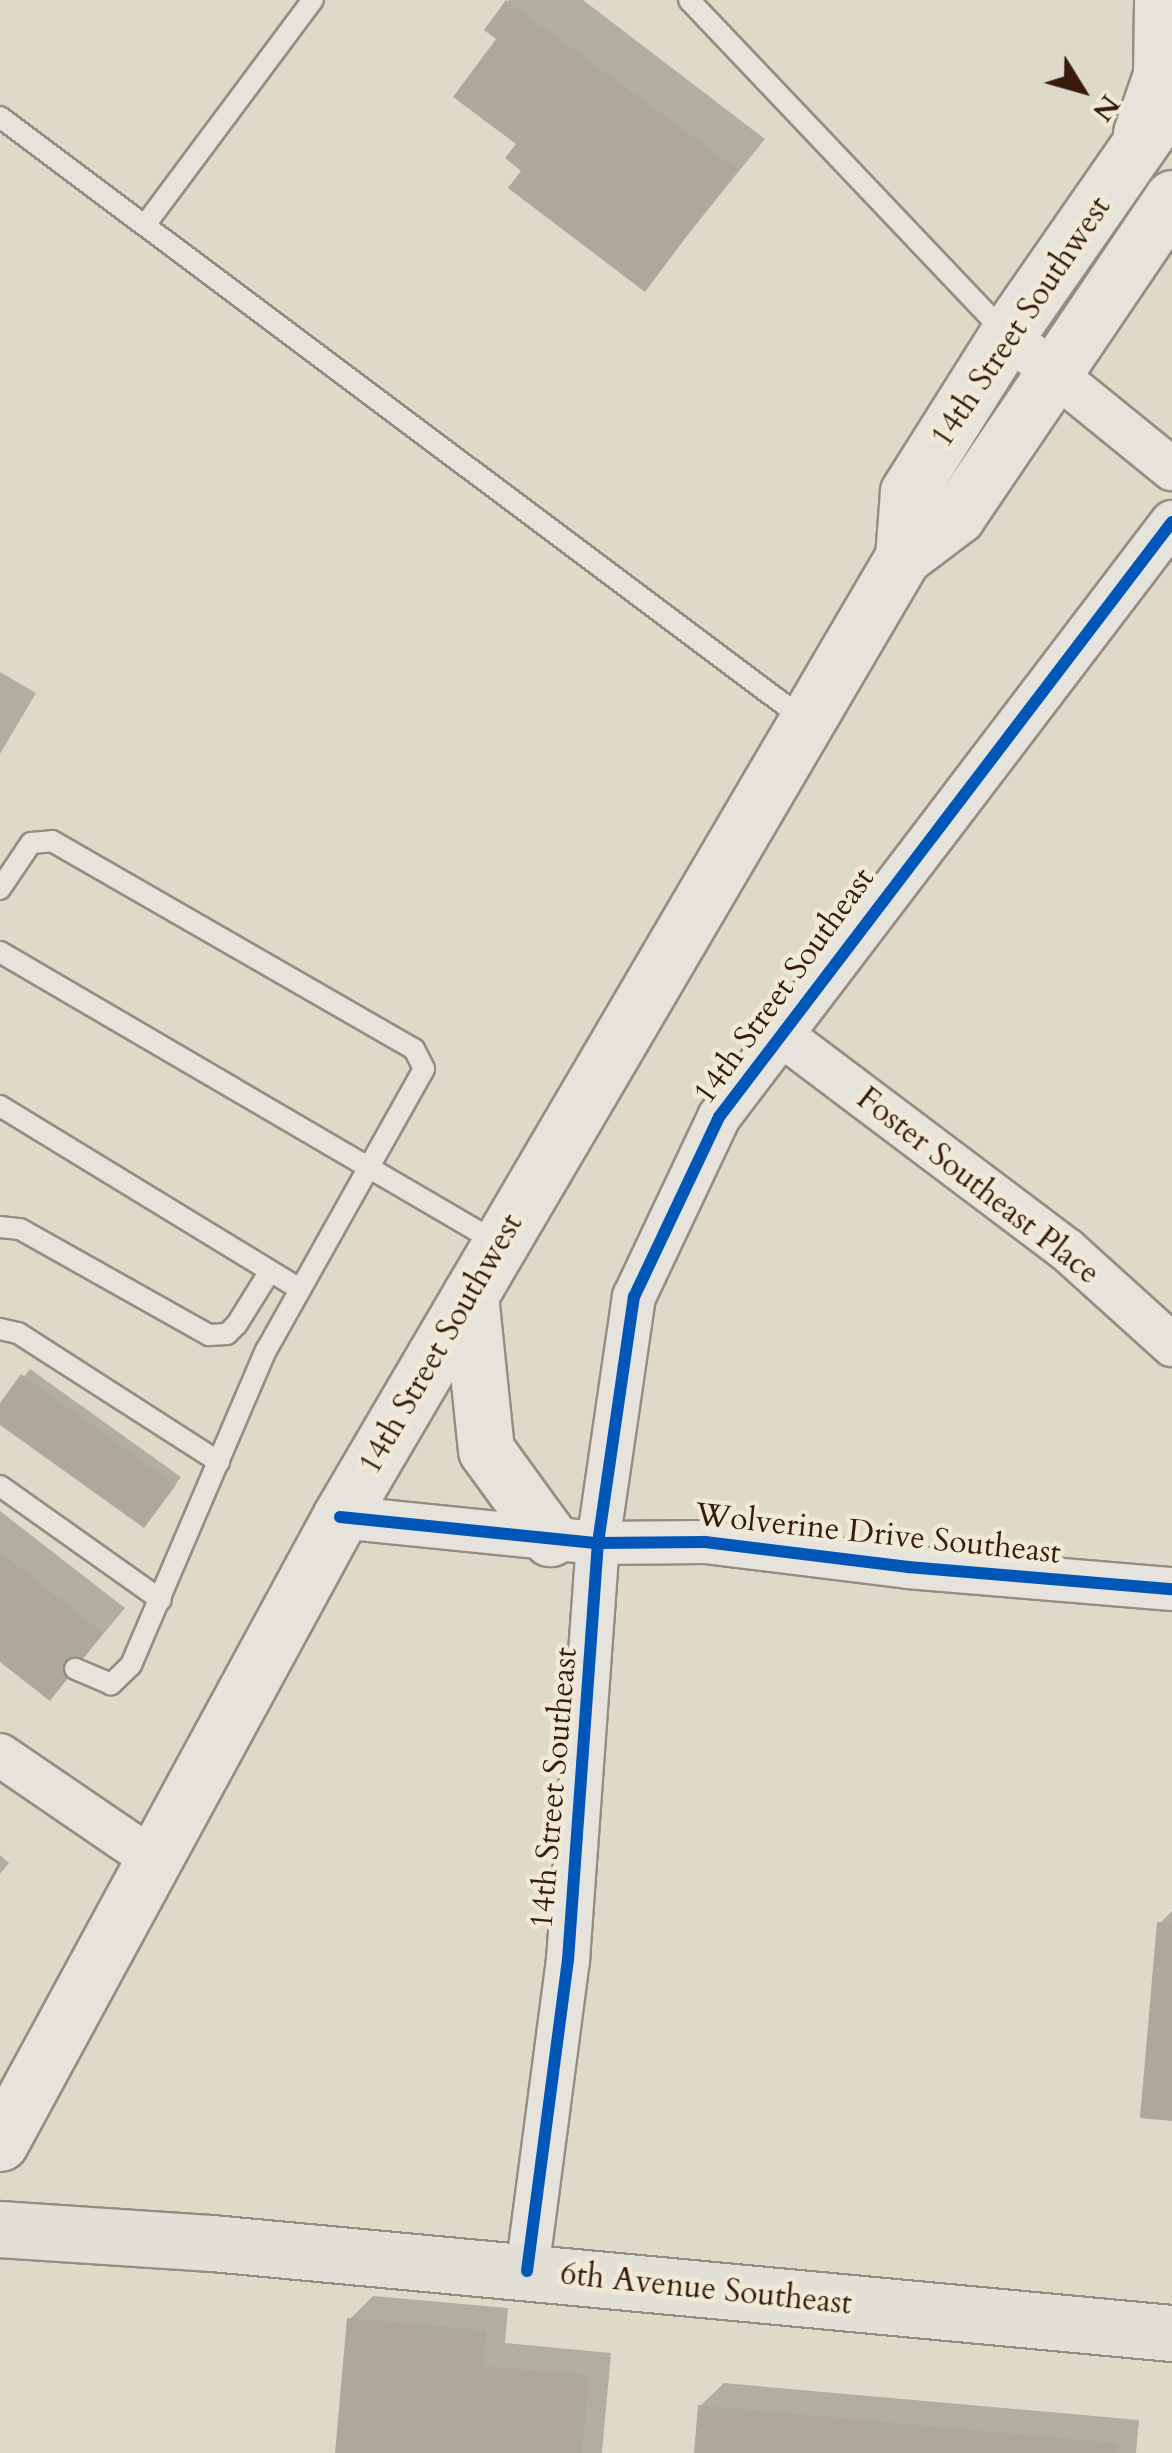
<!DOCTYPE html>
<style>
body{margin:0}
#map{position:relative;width:1172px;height:2453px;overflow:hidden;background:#dfd9ca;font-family:Cardo,serif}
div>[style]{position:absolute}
.shadow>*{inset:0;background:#0003}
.building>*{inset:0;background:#aea89c}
.roads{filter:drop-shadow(2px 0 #948d82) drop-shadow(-2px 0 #948d82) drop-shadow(0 2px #948d82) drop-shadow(0 -2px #948d82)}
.service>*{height:20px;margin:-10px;padding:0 10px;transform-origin:10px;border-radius:10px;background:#e6e3dc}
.minor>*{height:42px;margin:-21px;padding:0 21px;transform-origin:21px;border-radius:21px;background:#e6e3dc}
.secondary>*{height:55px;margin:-27.5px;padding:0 27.5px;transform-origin:27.5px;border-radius:27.5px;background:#e6e3dc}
.primary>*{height:55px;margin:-27.5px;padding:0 27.5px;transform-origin:27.5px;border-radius:27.5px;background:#e2dfd6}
.cycleway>*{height:12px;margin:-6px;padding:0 6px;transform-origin:6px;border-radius:6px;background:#0057b8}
span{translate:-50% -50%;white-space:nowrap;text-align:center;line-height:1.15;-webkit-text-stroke:9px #efe9d7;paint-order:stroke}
.street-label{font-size:32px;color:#381b0b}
.north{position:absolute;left:1032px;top:40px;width:100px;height:100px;-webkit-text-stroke:8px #efe9d7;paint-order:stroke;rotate:127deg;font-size:28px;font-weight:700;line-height:40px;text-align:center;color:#381b0b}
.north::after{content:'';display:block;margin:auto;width:35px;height:45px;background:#381b0b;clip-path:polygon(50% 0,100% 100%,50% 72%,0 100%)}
</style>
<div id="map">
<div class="shadow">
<i style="clip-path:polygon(509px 0,583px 0,765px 139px,644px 289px,525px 170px,500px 38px,487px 29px)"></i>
<i style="clip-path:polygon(0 672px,36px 693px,0 754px)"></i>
<i style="clip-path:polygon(30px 1369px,181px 1477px,151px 1518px,0 1422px,0 1408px)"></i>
<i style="clip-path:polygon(0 1511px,125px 1608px,50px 1698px,0 1659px)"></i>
<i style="clip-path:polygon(0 1855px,9px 1863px,0 1874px)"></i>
<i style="clip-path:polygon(1172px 1911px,1172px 2119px,1160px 1923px)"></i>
<i style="clip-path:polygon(373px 2296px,508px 2308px,505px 2343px,611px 2353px,602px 2453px,338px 2453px,350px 2319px)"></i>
<i style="clip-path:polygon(724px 2383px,1139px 2420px,1136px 2453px,696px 2453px,700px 2406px)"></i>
</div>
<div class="building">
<i style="clip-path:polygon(506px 0,737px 169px,645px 292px,508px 188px,521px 171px,505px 158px,516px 144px,453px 97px,496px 39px,484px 30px)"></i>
<i style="clip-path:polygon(21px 1374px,176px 1485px,144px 1528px,0 1425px,0 1403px)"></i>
<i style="clip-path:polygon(0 1552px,103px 1633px,50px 1701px,0 1662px)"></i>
<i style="clip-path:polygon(1157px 1922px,1172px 1924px,1172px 2121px,1140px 2118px)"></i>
<i style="clip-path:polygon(347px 2318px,486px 2330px,483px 2366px,589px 2375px,582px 2453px,335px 2453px)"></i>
<i style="clip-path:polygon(698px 2405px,1117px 2443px,1116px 2453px,694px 2453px)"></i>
</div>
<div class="roads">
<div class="service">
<i style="left:689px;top:0;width:458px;rotate:46.5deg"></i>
<i style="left:0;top:117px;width:1006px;rotate:36.84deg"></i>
<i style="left:145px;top:225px;width:281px;rotate:-53.3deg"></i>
<i style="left:0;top:889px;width:55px;rotate:-56deg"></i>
<i style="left:31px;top:843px;width:21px;rotate:-5deg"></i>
<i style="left:52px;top:841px;width:418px;rotate:29.9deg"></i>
<i style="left:414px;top:1049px;width:22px;rotate:63deg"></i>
<i style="left:424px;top:1069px;width:322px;rotate:119.3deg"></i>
<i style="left:266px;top:1350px;width:343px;rotate:113.2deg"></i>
<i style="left:131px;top:1665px;width:28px;rotate:136deg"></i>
<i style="left:111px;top:1684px;width:39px;rotate:-157deg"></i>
<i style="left:0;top:952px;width:577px;rotate:30.3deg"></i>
<i style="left:0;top:1106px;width:351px;rotate:31.4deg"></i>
<i style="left:0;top:1227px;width:20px;rotate:6deg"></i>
<i style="left:20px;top:1229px;width:217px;rotate:29.3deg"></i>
<i style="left:209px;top:1335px;width:18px;rotate:-3deg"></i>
<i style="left:227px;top:1334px;width:14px;rotate:-45deg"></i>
<i style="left:237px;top:1324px;width:62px;rotate:-58.1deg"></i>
<i style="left:0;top:1329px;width:18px;rotate:13deg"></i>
<i style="left:18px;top:1333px;width:239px;rotate:32.7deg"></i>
<i style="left:0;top:1486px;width:197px;rotate:35.3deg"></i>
</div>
<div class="minor">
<i style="left:1007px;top:335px;width:213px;rotate:39.1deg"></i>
<i style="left:779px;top:1033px;width:361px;rotate:37deg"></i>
<i style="left:1067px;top:1250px;width:142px;rotate:42.1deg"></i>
<i style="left:340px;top:1517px;width:259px;rotate:5.8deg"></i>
<i style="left:598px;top:1543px;width:107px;rotate:-0.5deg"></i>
<i style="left:705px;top:1542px;width:205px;rotate:7deg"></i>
<i style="left:908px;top:1567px;width:265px;rotate:4.8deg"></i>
<i style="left:0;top:1755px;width:186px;rotate:34.3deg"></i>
<i style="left:527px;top:2271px;width:314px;rotate:-82.5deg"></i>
<i style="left:568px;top:1960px;width:418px;rotate:-85.9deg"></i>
<i style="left:598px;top:1543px;width:249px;rotate:-81.7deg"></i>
<i style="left:634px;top:1297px;width:199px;rotate:-64.7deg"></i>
<i style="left:719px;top:1117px;width:748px;rotate:-52.72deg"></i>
</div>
<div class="secondary">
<i style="left:1141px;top:133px;width:61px;rotate:-71deg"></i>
<i style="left:1161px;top:75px;width:75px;rotate:-89.2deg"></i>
<i style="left:903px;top:557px;width:65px;rotate:-85.6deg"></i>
<i style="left:908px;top:492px;width:186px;rotate:-57.8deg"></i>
<i style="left:1007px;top:335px;width:289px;rotate:-55.2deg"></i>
<i style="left:470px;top:1295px;width:156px;rotate:84.1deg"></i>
<i style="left:486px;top:1450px;width:109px;rotate:54deg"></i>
<i style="left:0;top:2143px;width:712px;rotate:-61.49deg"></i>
<i style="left:340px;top:1517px;width:1113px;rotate:-59.61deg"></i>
<i style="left:903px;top:557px;width:68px;rotate:-37.2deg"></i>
<i style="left:957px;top:516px;width:384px;rotate:-55.9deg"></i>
</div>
<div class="primary">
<i style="left:0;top:2229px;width:212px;rotate:3.8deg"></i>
<i style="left:212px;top:2243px;width:964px;rotate:5.36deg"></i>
</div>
</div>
<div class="cycleway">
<i style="left:340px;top:1517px;width:259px;rotate:5.8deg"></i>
<i style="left:598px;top:1543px;width:107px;rotate:-0.5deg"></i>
<i style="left:705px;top:1542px;width:205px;rotate:7deg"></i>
<i style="left:908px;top:1567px;width:265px;rotate:4.8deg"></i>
<i style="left:527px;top:2271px;width:314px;rotate:-82.5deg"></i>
<i style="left:568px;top:1960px;width:418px;rotate:-85.9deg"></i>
<i style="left:598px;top:1543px;width:249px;rotate:-81.7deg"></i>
<i style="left:634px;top:1297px;width:199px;rotate:-64.7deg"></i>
<i style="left:719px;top:1117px;width:748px;rotate:-52.72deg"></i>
</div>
<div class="street-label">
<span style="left:1021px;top:322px;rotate:-56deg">14th Street Southwest</span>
<span style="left:784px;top:986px;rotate:-54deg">14th Street Southeast</span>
<span style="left:978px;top:1186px;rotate:38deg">Foster Southeast Place</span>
<span style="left:441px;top:1344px;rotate:-60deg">14th Street Southwest</span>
<span style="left:878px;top:1534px;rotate:6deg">Wolverine Drive Southeast</span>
<span style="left:554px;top:1788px;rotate:-85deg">14th Street Southeast</span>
<span style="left:706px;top:2289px;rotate:6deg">6th Avenue Southeast</span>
</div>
<div class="north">N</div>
</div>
